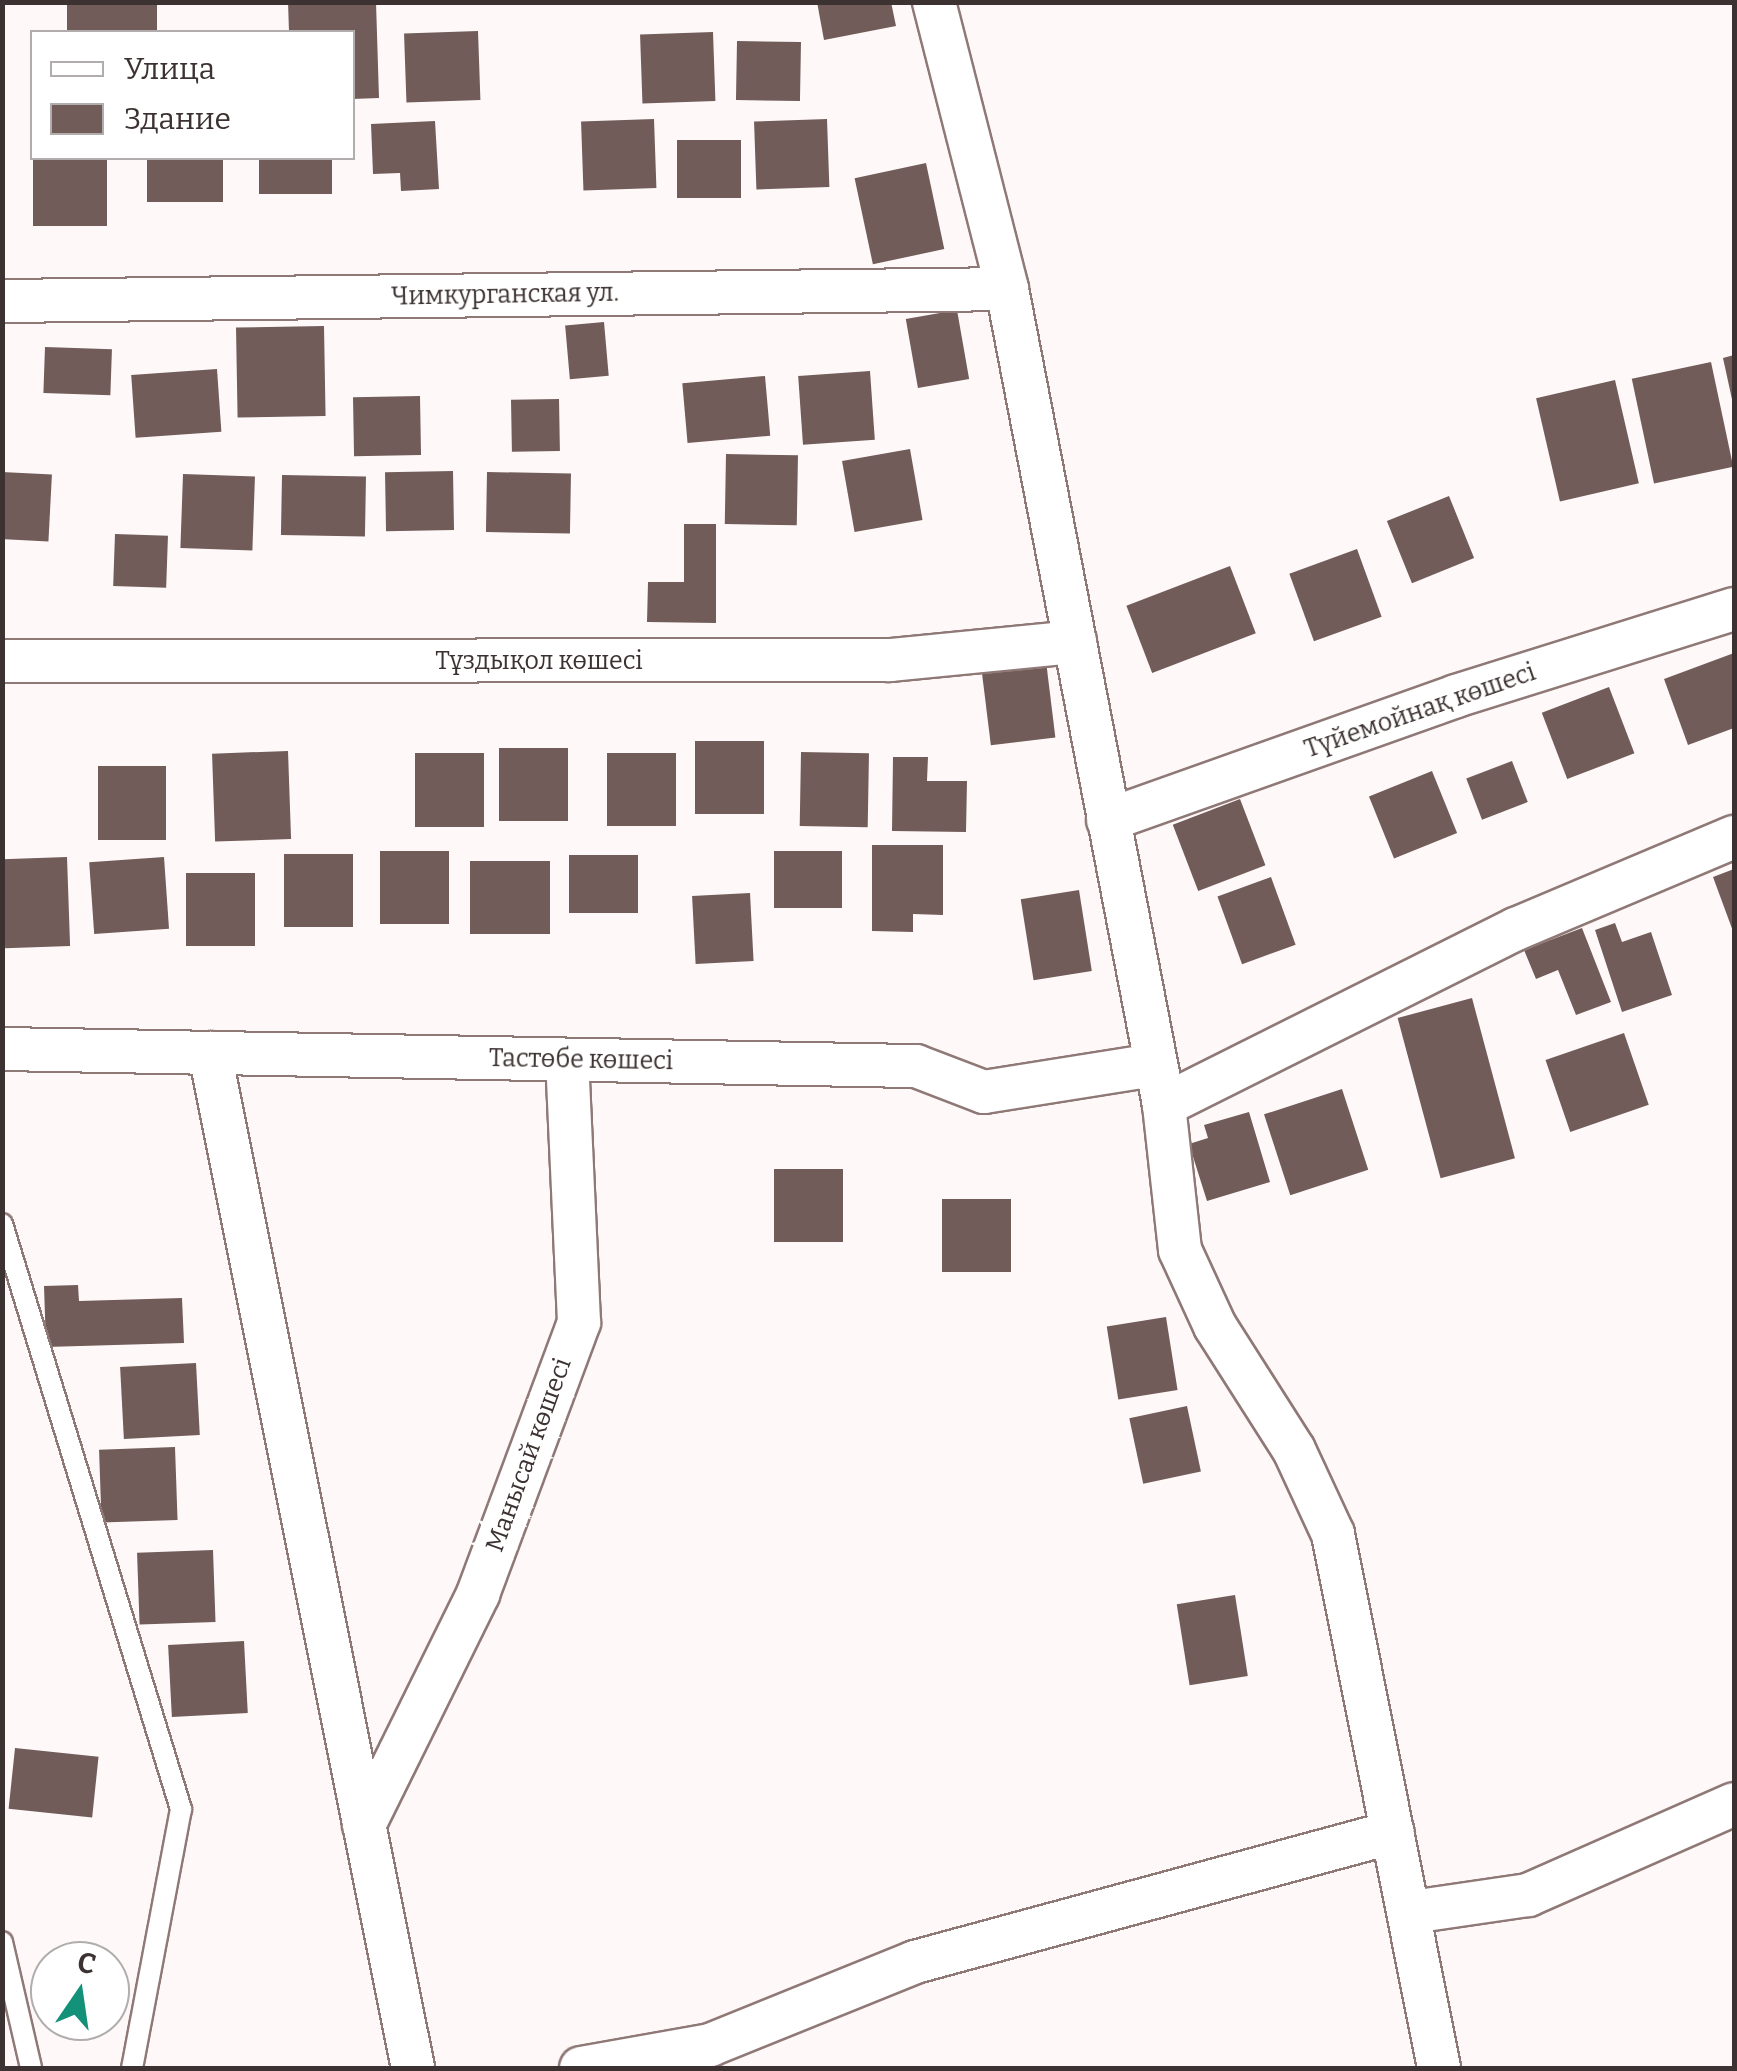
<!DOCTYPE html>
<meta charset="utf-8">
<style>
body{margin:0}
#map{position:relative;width:1737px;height:2071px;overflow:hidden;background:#fef9f8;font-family:Bitter,serif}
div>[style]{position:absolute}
.building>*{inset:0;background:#715c5a;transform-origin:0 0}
.roads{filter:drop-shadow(2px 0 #8f7977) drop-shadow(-2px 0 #8f7977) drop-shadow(0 2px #8f7977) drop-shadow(0 -2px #8f7977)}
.lane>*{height:20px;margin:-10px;padding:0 10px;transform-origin:10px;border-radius:10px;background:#fff}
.street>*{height:42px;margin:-21px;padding:0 21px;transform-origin:21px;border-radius:21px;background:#fff}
span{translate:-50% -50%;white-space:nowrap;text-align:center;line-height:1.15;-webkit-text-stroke:10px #fff;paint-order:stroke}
.street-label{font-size:25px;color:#3c3231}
.frame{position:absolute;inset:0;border:5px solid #3c3231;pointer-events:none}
.legend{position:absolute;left:30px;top:30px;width:325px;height:130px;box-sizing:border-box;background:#fff;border:2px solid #b1adad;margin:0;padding:12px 18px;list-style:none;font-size:30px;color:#3c3231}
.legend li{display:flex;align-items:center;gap:20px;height:50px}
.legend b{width:50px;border:2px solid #b1adad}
.north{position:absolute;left:30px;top:1941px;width:100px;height:100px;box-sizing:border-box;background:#fff;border:2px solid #b1adad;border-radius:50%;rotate:13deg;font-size:28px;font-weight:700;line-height:40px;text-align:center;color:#3c3231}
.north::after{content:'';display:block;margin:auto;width:35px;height:45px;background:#139279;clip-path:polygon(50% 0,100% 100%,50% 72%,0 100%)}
</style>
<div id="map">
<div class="building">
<i style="left:67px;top:2px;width:90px;height:30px"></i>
<i style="clip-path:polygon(288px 2px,376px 2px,379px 98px,352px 99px,352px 32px,289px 32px)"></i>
<i style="clip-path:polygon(817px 2px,891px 2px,896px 26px,824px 40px)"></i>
<i style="left:478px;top:31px;width:69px;height:74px;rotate:88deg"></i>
<i style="left:713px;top:32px;width:69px;height:73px;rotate:88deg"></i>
<i style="left:737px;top:41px;width:64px;height:59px;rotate:1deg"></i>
<i style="left:654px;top:119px;width:69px;height:73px;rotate:88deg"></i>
<i style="left:827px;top:119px;width:68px;height:73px;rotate:88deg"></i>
<i style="clip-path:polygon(435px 121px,439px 189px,401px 191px,400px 173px,373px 174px,371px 124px)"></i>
<i style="left:677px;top:140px;width:64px;height:58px"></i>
<i style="left:33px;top:158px;width:74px;height:68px"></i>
<i style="left:147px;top:158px;width:76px;height:44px"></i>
<i style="left:259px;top:158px;width:73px;height:36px"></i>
<i style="left:926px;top:163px;width:88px;height:73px;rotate:78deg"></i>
<i style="left:957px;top:310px;width:70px;height:52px;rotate:80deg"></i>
<i style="left:604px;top:322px;width:54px;height:39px;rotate:85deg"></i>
<i style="left:324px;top:326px;width:90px;height:88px;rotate:89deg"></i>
<i style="left:45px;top:347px;width:67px;height:46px;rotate:2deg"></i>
<i style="clip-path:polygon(1734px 355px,1734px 404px,1733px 404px,1723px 358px)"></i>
<i style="left:1711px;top:362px;width:107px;height:81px;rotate:78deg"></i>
<i style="left:217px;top:369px;width:63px;height:86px;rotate:86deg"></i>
<i style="left:870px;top:371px;width:69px;height:72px;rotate:86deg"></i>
<i style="left:765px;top:376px;width:60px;height:83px;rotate:85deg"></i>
<i style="left:1615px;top:380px;width:106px;height:81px;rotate:77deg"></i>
<i style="left:420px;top:396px;width:59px;height:67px;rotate:89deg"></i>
<i style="left:559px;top:399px;width:52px;height:48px;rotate:89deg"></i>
<i style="left:910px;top:449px;width:72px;height:69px;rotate:80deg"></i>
<i style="left:726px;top:454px;width:72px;height:70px;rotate:1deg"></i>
<i style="left:453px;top:471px;width:59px;height:68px;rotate:89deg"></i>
<i style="left:2px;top:472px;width:50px;height:67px;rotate:3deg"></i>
<i style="left:487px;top:472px;width:84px;height:60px;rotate:1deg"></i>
<i style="left:183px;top:474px;width:72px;height:74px;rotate:2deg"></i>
<i style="left:282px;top:475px;width:84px;height:60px;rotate:1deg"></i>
<i style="left:1449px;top:496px;width:67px;height:67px;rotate:68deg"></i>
<i style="clip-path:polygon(684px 524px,716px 524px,716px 623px,647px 622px,648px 582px,684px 582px)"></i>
<i style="left:115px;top:534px;width:53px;height:52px;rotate:2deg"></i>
<i style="left:1357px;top:549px;width:72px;height:72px;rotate:70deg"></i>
<i style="left:1230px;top:566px;width:72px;height:111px;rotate:69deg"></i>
<i style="clip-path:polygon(1734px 653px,1734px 728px,1688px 745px,1664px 679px)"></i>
<i style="left:1046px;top:661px;width:77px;height:65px;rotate:83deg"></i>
<i style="left:1609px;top:687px;width:71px;height:72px;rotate:69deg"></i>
<i style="left:695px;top:741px;width:69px;height:73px"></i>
<i style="left:499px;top:748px;width:69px;height:73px"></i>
<i style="left:288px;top:751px;width:88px;height:76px;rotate:88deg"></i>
<i style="left:801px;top:752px;width:68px;height:74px;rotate:1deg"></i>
<i style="left:415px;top:753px;width:69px;height:74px"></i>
<i style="left:607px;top:753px;width:69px;height:73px"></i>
<i style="clip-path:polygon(893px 757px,928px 757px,927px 781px,967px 781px,966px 832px,892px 831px)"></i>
<i style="left:1512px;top:761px;width:44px;height:49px;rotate:69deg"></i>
<i style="left:98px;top:766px;width:68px;height:74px"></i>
<i style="left:1432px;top:771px;width:67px;height:68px;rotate:68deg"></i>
<i style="left:1240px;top:799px;width:71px;height:72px;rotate:69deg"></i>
<i style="clip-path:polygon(872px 845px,943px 845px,943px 915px,913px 914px,913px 932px,872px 931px)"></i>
<i style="left:380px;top:851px;width:69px;height:73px"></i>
<i style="left:774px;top:851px;width:68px;height:57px"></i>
<i style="left:284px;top:854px;width:69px;height:73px"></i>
<i style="left:569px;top:855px;width:69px;height:58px"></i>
<i style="left:67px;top:857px;width:89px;height:65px;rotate:88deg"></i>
<i style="left:164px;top:857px;width:72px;height:75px;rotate:86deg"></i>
<i style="left:470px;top:861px;width:80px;height:73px"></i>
<i style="clip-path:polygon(1734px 869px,1734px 934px,1713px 877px)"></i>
<i style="left:186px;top:873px;width:69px;height:73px"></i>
<i style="left:1271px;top:877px;width:72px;height:57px;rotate:70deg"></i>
<i style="left:1079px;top:890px;width:82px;height:59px;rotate:81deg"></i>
<i style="left:750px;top:893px;width:68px;height:58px;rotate:87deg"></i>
<i style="clip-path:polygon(1615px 923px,1622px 942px,1651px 932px,1672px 995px,1622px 1012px,1595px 930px)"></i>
<i style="clip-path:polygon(1582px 928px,1611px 1002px,1576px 1015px,1558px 970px,1536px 979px,1524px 950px)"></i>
<i style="left:1472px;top:998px;width:166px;height:77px;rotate:75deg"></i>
<i style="left:1624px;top:1033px;width:76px;height:83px;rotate:71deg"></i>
<i style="left:1342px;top:1089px;width:85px;height:82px;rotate:72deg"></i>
<i style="clip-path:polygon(1249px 1112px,1270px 1182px,1207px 1201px,1189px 1144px,1208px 1138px,1204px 1125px)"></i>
<i style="left:774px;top:1169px;width:69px;height:73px"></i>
<i style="left:942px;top:1199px;width:69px;height:73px"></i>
<i style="clip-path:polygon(78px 1285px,79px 1301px,182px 1298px,184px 1343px,46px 1347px,44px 1286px)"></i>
<i style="left:1166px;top:1317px;width:74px;height:60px;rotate:81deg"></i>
<i style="left:196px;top:1363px;width:72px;height:76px;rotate:87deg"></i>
<i style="left:1187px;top:1406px;width:67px;height:59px;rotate:78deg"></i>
<i style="left:175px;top:1447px;width:73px;height:76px;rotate:88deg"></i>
<i style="left:213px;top:1550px;width:72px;height:76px;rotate:88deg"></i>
<i style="left:1235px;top:1595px;width:82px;height:59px;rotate:81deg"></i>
<i style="left:244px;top:1641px;width:72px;height:76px;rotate:87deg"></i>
<i style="left:15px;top:1748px;width:84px;height:61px;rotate:6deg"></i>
</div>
<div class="roads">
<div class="lane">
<i style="left:2px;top:1224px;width:612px;rotate:72.99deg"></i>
<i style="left:181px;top:1809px;width:264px;rotate:100.7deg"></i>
<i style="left:2px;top:1942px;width:129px;rotate:77deg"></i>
</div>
<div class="street">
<i style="left:934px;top:2px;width:296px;rotate:75.7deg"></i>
<i style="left:1007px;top:289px;width:831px;rotate:79.11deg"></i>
<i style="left:1164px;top:1105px;width:146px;rotate:83.7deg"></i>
<i style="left:1180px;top:1250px;width:84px;rotate:65.3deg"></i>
<i style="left:1215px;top:1326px;width:147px;rotate:57.5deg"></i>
<i style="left:1294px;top:1450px;width:93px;rotate:65.1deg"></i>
<i style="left:1333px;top:1534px;width:544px;rotate:78.77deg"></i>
<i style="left:2px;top:301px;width:1005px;rotate:-0.68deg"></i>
<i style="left:2px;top:661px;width:888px;rotate:-0.06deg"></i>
<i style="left:890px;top:660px;width:186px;rotate:-5.6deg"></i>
<i style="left:1108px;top:820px;width:369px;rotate:-19.6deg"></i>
<i style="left:1456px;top:696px;width:291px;rotate:-17.4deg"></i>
<i style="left:2px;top:1049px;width:914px;rotate:1.07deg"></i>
<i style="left:916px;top:1066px;width:73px;rotate:20.9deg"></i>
<i style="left:984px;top:1092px;width:172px;rotate:-9deg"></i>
<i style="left:210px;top:1053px;width:1035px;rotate:78.69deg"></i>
<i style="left:1164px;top:1105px;width:394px;rotate:-26.6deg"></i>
<i style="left:1516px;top:929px;width:237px;rotate:-22.9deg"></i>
<i style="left:364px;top:1825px;width:258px;rotate:-63.7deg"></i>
<i style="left:478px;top:1594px;width:290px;rotate:-69.6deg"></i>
<i style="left:579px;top:1322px;width:262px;rotate:-92.6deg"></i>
<i style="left:1412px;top:1912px;width:117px;rotate:-8.3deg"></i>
<i style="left:1528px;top:1895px;width:225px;rotate:-23.8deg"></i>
<i style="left:581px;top:2068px;width:131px;rotate:-10.1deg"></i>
<i style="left:710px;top:2045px;width:221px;rotate:-22deg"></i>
<i style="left:915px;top:1962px;width:495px;rotate:-15.2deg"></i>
</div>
</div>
<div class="street-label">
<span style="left:505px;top:295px;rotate:-1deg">Чимкурганская ул.</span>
<span style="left:539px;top:661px">Тұздықол көшесі</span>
<span style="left:1420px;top:711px;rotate:-19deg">Түйемойнақ көшесі</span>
<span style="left:581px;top:1060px;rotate:1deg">Тастөбе көшесі</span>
<span style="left:529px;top:1455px;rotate:-70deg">Манысай көшесі</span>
</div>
<div class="frame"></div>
<ul class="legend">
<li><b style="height:12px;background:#fff"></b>Улица</li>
<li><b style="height:28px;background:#715c5a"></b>Здание</li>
</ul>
<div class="north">С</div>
</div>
